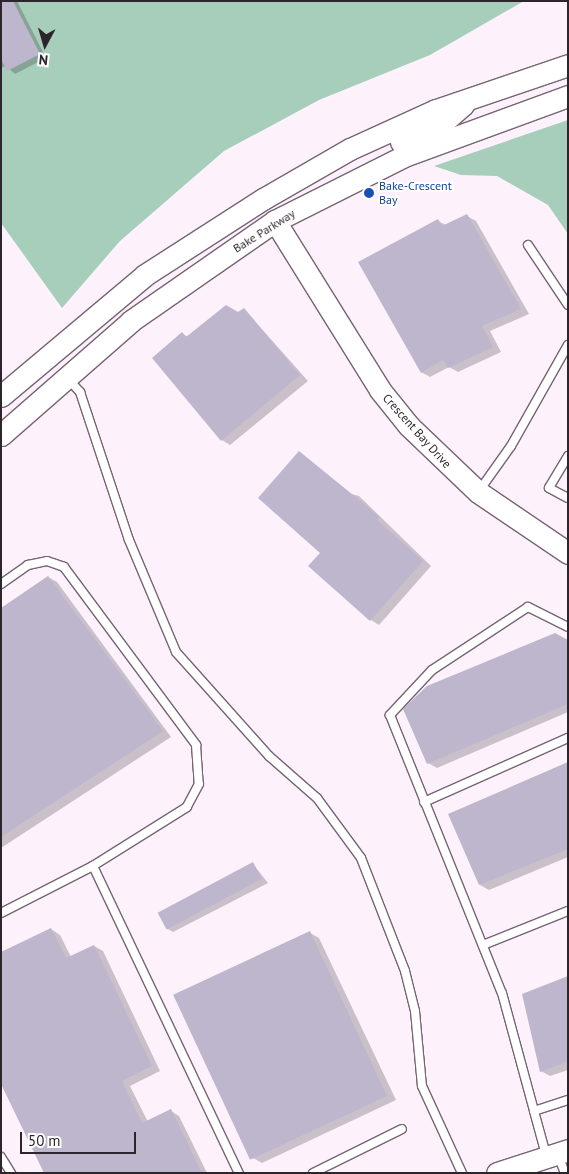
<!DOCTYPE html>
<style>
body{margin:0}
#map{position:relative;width:569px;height:1174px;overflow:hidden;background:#fdf1fc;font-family:"PT Sans",sans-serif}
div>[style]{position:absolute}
.green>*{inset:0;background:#a7ceba}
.shadow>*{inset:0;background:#0003}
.building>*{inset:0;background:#beb6cd;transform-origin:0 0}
.roads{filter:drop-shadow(1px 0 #766474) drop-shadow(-1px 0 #766474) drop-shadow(0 1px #766474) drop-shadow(0 -1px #766474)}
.lane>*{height:8px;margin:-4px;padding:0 4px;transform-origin:4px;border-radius:4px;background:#fff}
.secondary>*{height:21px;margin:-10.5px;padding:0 10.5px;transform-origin:10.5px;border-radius:10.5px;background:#fff}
.dots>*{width:14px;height:14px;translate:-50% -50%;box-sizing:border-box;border:2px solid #fff;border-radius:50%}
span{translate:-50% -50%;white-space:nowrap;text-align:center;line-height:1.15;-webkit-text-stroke:4px #fff;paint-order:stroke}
.transit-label{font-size:12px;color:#164399}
.left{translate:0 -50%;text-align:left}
.street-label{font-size:12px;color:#2d252c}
.frame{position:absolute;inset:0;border:2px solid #2d252c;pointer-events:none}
.north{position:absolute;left:20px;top:20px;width:50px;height:50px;-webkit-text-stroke:4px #fff;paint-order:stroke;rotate:186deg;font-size:14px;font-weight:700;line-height:20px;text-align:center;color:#2d252c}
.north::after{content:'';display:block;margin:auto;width:18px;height:22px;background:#2d252c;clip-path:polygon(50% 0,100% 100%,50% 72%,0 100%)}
.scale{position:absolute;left:20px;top:1132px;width:116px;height:22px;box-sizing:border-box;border:2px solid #2d252c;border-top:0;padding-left:6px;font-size:15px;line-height:18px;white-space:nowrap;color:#2d252c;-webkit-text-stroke:4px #fff;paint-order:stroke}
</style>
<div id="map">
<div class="green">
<i style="clip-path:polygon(1px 1px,524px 1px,430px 55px,319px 100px,224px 151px,120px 241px,62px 308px,1px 223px)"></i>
<i style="clip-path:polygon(568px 120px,568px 234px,548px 205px,497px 176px,461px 175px,434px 166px)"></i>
</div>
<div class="shadow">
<i style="clip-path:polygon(1px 1px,17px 1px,46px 58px,15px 74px,6px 66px,1px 68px)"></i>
<i style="clip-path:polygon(467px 216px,476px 221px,529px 314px,490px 331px,501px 352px,458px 372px,449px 367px,430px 377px,421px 372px,438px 221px,446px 225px)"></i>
<i style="clip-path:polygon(244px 309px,308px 381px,230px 445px,222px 440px,183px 334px,188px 337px)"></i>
<i style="clip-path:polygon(300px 453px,348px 493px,359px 496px,431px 566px,379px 625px,371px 620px,322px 552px)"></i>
<i style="clip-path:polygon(48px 577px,57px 582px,171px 737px,1px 848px,1px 610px)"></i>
<i style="clip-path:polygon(568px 642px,568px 712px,437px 768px,428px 763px)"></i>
<i style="clip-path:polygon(568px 764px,568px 857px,489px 890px,480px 885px)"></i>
<i style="clip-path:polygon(253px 864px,268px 883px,173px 932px,166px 928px)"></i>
<i style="clip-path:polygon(51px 929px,60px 935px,71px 957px,94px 946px,103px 951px,160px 1071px,130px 1086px,148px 1122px,171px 1111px,179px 1116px,207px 1173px,45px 1173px)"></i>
<i style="clip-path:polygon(310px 933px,319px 938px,396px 1100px,262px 1163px,253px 1158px,176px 996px)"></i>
<i style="clip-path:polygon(568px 978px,568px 1070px,550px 1076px,541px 1071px)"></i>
</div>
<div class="building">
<i style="clip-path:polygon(1px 1px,13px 1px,40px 54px,7px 71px,1px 59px)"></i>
<i style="clip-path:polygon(467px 214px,521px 309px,482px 326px,493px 347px,448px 368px,443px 360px,421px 373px,358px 262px,438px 219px,442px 226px)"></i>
<i style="clip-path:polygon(226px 305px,238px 312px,244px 308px,300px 375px,221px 441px,152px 358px,182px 332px,186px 337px)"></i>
<i style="clip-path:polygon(299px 451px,380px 517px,377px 520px,423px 561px,370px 621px,308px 566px,320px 553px,258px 498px)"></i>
<i style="clip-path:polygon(48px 576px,163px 731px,1px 837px,1px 608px)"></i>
<i style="clip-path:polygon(555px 633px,568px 640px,568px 704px,427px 764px,403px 709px,408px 704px,427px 686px)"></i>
<i style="clip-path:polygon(568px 762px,568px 849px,479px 885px,448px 814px)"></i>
<i style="left:253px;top:862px;width:19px;height:108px;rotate:62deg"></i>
<i style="clip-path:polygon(51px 928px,66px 958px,94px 945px,152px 1066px,122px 1081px,142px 1123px,171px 1109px,202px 1173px,44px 1173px,1px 1084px,1px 952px)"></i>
<i style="left:310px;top:931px;width:182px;height:151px;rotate:65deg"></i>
<i style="clip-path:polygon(568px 976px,568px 1061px,540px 1072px,522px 994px)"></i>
</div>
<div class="roads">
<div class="lane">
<i style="left:528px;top:245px;width:72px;rotate:56.3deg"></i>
<i style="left:68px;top:379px;width:18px;rotate:47deg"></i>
<i style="left:80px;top:392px;width:156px;rotate:71.7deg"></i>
<i style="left:129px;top:540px;width:121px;rotate:67.2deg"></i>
<i style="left:176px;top:652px;width:140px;rotate:48.2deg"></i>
<i style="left:269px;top:756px;width:64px;rotate:41.2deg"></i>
<i style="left:317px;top:798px;width:74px;rotate:53.7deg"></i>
<i style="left:361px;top:858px;width:121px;rotate:68.7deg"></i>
<i style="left:405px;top:971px;width:41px;rotate:76deg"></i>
<i style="left:415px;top:1011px;width:75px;rotate:84.7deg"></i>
<i style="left:422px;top:1086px;width:96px;rotate:65.3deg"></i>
<i style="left:568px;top:456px;width:37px;rotate:121deg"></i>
<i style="left:549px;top:488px;width:21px;rotate:28deg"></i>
<i style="left:479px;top:491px;width:55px;rotate:-54.6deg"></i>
<i style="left:511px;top:446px;width:116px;rotate:-60.6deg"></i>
<i style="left:1px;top:584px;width:33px;rotate:-35deg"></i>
<i style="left:28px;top:565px;width:19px;rotate:-12deg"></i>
<i style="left:47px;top:561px;width:18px;rotate:19deg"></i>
<i style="left:64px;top:567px;width:222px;rotate:53.4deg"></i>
<i style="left:196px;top:745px;width:39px;rotate:86deg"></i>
<i style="left:199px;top:784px;width:26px;rotate:118deg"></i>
<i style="left:187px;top:807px;width:111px;rotate:147.9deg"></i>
<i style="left:93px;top:866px;width:103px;rotate:152.9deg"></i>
<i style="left:568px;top:627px;width:45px;rotate:-153.4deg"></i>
<i style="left:528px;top:607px;width:115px;rotate:146.7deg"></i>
<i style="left:432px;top:670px;width:62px;rotate:133deg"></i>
<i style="left:390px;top:715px;width:300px;rotate:68.1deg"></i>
<i style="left:502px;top:993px;width:122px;rotate:74.8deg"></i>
<i style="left:534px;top:1111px;width:36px;rotate:-18deg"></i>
<i style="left:424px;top:802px;width:158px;rotate:-24deg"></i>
<i style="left:93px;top:866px;width:340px;rotate:64.6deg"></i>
<i style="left:483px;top:945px;width:92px;rotate:-21.8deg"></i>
<i style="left:534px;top:1111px;width:46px;rotate:74.7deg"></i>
<i style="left:558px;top:1155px;width:19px;rotate:69deg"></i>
<i style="left:1px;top:1157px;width:19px;rotate:58deg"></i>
<i style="left:313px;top:1173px;width:99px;rotate:-26.3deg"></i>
</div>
<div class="secondary">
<i style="left:401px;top:142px;width:44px;rotate:-24.2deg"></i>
<i style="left:441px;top:124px;width:30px;rotate:-41deg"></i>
<i style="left:275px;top:221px;width:199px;rotate:58.1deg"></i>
<i style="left:380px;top:390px;width:46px;rotate:51.1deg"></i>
<i style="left:409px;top:426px;width:95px;rotate:43.7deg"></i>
<i style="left:478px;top:492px;width:109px;rotate:34.1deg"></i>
<i style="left:1px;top:396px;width:188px;rotate:-40deg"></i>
<i style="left:145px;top:275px;width:140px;rotate:-32.8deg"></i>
<i style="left:263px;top:199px;width:100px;rotate:-29.9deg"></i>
<i style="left:350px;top:149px;width:94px;rotate:-24.4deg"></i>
<i style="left:436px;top:110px;width:139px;rotate:-18.8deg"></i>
<i style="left:1px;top:435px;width:173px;rotate:-41.2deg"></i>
<i style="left:131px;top:321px;width:175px;rotate:-34.8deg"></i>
<i style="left:275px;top:221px;width:144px;rotate:-26.7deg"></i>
<i style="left:404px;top:156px;width:175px;rotate:-20.1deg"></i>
<i style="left:497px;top:1173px;width:75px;rotate:-17.9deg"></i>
</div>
</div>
<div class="dots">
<i style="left:369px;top:193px;background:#1a4fb4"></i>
</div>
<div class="transit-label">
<span class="left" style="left:379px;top:193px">Bake-Crescent<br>Bay</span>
</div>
<div class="street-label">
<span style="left:264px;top:231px;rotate:-32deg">Bake Parkway</span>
<span style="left:417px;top:431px;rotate:48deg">Crescent Bay Drive</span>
</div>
<div class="frame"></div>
<div class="north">N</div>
<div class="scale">50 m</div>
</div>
